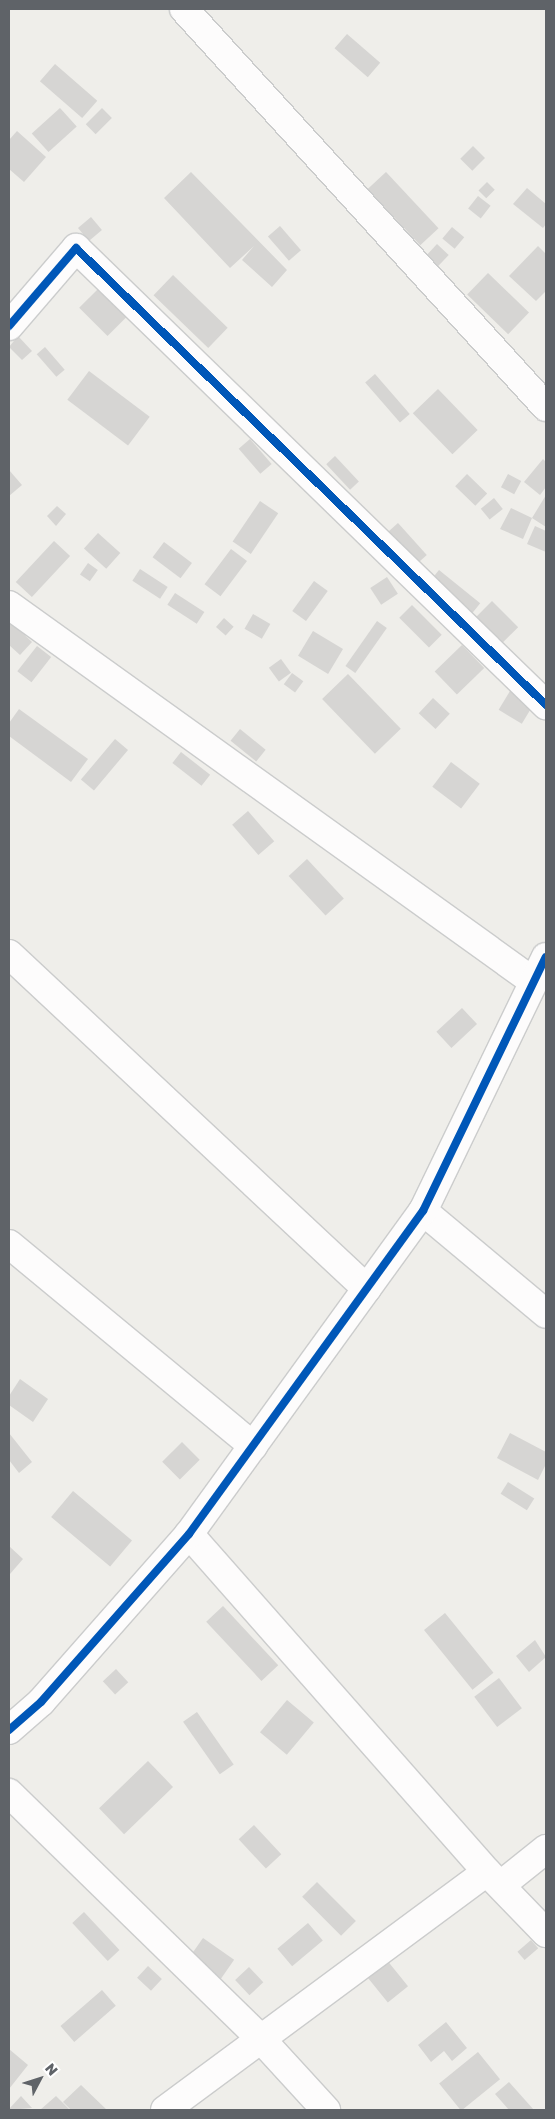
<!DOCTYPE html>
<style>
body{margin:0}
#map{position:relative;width:555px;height:2119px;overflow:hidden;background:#efeeea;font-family:"Golos Text",sans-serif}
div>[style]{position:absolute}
.building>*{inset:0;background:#d6d5d3;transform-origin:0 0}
.roads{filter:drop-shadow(1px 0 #cbcccc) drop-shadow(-1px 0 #cbcccc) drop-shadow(0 1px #cbcccc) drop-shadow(0 -1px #cbcccc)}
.minor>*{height:28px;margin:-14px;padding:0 14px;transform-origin:14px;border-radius:14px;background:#fdfcfc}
.cycleway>*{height:8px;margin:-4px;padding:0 4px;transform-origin:4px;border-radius:4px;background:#0057b8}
span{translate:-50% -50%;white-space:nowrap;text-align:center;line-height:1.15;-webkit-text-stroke:4px #fff;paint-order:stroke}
.frame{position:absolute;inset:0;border:10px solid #5f6368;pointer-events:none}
.north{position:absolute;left:15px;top:2054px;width:50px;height:50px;-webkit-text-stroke:4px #fff;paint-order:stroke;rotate:50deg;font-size:14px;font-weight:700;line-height:20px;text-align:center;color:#5f6368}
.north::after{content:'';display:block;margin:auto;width:18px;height:22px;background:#5f6368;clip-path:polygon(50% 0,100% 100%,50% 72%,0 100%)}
</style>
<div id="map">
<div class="building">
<i style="left:347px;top:34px;width:44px;height:19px;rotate:41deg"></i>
<i style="left:55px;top:64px;width:56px;height:23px;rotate:41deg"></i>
<i style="left:60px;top:108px;width:25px;height:38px;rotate:48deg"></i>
<i style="left:102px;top:108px;width:14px;height:23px;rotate:45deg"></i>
<i style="clip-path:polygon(17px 131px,46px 157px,24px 182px,9px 169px,9px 140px)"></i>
<i style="left:473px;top:146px;width:17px;height:18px;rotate:45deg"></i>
<i style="clip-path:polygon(191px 172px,287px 270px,272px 287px,242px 260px,254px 246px,230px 268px,164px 198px)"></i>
<i style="left:386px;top:172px;width:77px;height:25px;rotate:47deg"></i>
<i style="left:487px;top:182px;width:11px;height:12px;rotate:45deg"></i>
<i style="clip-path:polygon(527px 188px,546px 204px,546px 224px,543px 228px,513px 204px)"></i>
<i style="left:478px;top:196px;width:16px;height:16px;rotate:38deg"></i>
<i style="left:91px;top:217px;width:17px;height:17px;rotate:50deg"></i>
<i style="left:280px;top:226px;width:32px;height:16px;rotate:49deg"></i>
<i style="left:452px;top:227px;width:16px;height:15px;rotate:40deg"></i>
<i style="left:437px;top:244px;width:16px;height:16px;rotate:43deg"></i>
<i style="clip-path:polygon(538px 246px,546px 254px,546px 291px,536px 301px,509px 276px)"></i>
<i style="left:488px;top:273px;width:57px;height:30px;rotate:44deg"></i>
<i style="left:173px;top:275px;width:76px;height:28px;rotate:44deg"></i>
<i style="left:99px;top:288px;width:40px;height:28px;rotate:45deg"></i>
<i style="clip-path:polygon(18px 336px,32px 351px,22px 360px,9px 347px)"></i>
<i style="left:45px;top:347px;width:30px;height:11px;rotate:49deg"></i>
<i style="left:89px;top:371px;width:76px;height:36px;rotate:37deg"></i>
<i style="left:375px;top:374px;width:53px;height:13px;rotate:49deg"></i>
<i style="left:438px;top:389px;width:57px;height:35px;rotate:46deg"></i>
<i style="left:250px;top:439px;width:33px;height:15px;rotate:49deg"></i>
<i style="left:335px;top:456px;width:35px;height:12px;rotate:47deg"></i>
<i style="clip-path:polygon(543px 459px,546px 462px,546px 487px,540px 495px,524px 482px)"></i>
<i style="clip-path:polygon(9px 470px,22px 485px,9px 496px)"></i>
<i style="left:467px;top:474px;width:28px;height:17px;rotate:44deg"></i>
<i style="left:508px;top:474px;width:15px;height:15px;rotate:28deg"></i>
<i style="clip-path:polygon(546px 495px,546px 527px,532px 518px,523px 539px,500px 529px,511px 508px,532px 518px)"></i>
<i style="left:494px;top:498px;width:14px;height:17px;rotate:51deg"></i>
<i style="left:260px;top:501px;width:22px;height:49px;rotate:34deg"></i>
<i style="clip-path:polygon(57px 506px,66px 514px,56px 526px,47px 516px)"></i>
<i style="left:398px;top:523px;width:43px;height:15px;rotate:48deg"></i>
<i style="clip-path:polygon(535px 526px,546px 531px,546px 552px,527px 544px)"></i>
<i style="left:98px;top:533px;width:30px;height:21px;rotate:42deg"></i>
<i style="left:54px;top:541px;width:22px;height:56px;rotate:43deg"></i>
<i style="left:164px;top:542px;width:35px;height:19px;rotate:37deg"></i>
<i style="left:231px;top:549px;width:20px;height:44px;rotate:37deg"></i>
<i style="left:88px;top:563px;width:12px;height:14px;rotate:35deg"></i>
<i style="left:140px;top:569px;width:33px;height:14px;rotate:33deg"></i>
<i style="left:439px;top:570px;width:53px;height:16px;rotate:39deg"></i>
<i style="left:387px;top:577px;width:20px;height:20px;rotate:57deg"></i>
<i style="left:314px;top:581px;width:17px;height:37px;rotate:36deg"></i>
<i style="left:175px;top:593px;width:35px;height:14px;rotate:33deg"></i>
<i style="left:492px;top:601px;width:37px;height:25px;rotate:45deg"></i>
<i style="left:412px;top:605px;width:42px;height:18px;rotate:45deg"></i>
<i style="left:253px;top:614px;width:20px;height:17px;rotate:30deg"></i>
<i style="left:224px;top:618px;width:13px;height:12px;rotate:42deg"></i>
<i style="clip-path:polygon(9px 620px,32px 642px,20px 655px,9px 645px)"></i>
<i style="left:377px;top:621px;width:12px;height:55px;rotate:35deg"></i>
<i style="left:313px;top:631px;width:35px;height:29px;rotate:31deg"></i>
<i style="left:462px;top:645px;width:32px;height:38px;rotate:46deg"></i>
<i style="left:37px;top:646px;width:18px;height:32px;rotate:38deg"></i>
<i style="left:281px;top:659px;width:17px;height:15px;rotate:54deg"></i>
<i style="left:292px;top:673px;width:14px;height:14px;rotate:36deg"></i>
<i style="left:348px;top:674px;width:76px;height:36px;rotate:46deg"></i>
<i style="left:510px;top:691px;width:27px;height:22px;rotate:31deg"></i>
<i style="left:433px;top:698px;width:23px;height:21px;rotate:43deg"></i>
<i style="clip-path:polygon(19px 709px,88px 759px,71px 782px,9px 736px,9px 723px)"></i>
<i style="left:240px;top:729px;width:33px;height:15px;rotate:39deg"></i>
<i style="left:115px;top:739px;width:17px;height:53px;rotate:40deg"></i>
<i style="left:181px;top:752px;width:37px;height:14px;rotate:38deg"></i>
<i style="left:451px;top:762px;width:36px;height:31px;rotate:37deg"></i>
<i style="left:248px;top:811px;width:40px;height:21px;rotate:49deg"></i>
<i style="left:307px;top:859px;width:54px;height:25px;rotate:47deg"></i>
<i style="left:462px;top:1008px;width:22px;height:35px;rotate:47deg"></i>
<i style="clip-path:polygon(20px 1379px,48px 1399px,33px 1422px,9px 1405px,9px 1396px)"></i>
<i style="clip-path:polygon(9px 1433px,32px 1462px,19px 1473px,9px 1460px)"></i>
<i style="clip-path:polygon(510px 1433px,546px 1452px,546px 1464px,538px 1480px,497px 1458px)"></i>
<i style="left:182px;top:1442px;width:25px;height:28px;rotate:45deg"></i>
<i style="left:508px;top:1482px;width:31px;height:14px;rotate:32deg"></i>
<i style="left:73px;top:1491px;width:77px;height:34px;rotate:40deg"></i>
<i style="clip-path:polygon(9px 1546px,23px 1559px,10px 1574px,9px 1573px)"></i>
<i style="left:223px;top:1606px;width:81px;height:23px;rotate:47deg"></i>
<i style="left:445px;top:1613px;width:77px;height:27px;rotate:51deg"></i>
<i style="clip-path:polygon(535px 1640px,546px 1657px,529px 1672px,516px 1656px)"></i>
<i style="left:116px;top:1669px;width:18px;height:18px;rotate:47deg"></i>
<i style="left:499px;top:1678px;width:38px;height:31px;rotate:53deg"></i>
<i style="left:287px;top:1700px;width:35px;height:42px;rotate:40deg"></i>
<i style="left:197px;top:1712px;width:64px;height:17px;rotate:55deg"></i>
<i style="left:148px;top:1761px;width:36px;height:68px;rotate:46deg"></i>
<i style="left:254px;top:1825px;width:40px;height:21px;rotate:47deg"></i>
<i style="left:317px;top:1882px;width:55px;height:21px;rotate:45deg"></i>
<i style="left:84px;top:1912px;width:52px;height:16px;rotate:47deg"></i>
<i style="left:308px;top:1923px;width:23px;height:40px;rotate:50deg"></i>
<i style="left:203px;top:1938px;width:38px;height:23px;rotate:35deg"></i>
<i style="left:531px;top:1940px;width:11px;height:18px;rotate:49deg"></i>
<i style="left:386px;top:1959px;width:35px;height:26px;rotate:51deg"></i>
<i style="left:148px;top:1966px;width:19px;height:16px;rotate:43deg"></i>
<i style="left:249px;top:1967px;width:21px;height:19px;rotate:47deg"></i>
<i style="left:102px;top:1990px;width:21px;height:55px;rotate:49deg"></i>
<i style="clip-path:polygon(446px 2022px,467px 2048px,452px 2061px,444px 2051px,431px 2062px,418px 2045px)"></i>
<i style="clip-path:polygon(9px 2049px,28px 2065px,9px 2089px)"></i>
<i style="left:478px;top:2052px;width:35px;height:50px;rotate:51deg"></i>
<i style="clip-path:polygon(509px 2082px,534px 2110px,509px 2110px,495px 2094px)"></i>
<i style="clip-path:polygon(81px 2085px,107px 2110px,71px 2110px,63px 2102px)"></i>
<i style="clip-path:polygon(21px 2096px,32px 2108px,9px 2110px,9px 2109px)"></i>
<i style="clip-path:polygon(56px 2096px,70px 2110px,40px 2110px)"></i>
</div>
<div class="roads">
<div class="minor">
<i style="left:184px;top:9px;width:538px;rotate:47.71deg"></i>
<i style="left:9px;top:326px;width:103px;rotate:-49.3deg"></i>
<i style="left:76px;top:248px;width:656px;rotate:44.2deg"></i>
<i style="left:9px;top:605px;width:646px;rotate:35.68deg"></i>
<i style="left:9px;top:954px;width:490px;rotate:43.1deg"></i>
<i style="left:423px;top:1211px;width:160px;rotate:39.9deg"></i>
<i style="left:9px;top:1244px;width:317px;rotate:39.6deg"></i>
<i style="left:189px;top:1534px;width:451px;rotate:48.6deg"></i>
<i style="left:487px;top:1872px;width:85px;rotate:46deg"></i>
<i style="left:9px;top:1730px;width:43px;rotate:-41.2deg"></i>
<i style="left:41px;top:1702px;width:224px;rotate:-48.6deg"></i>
<i style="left:189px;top:1534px;width:399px;rotate:-54.1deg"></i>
<i style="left:423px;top:1211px;width:282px;rotate:-64.2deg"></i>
<i style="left:9px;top:1793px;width:351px;rotate:44.3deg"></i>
<i style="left:260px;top:2038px;width:98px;rotate:47.5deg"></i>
<i style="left:501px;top:1885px;width:58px;rotate:-38.7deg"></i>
<i style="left:165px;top:2110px;width:400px;rotate:-36.5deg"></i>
</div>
</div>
<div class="cycleway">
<i style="left:9px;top:326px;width:103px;rotate:-49.3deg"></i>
<i style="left:76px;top:248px;width:656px;rotate:44.2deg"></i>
<i style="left:9px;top:1730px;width:43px;rotate:-41.2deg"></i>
<i style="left:41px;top:1702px;width:224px;rotate:-48.6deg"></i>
<i style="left:189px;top:1534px;width:399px;rotate:-54.1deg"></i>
<i style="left:423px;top:1211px;width:282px;rotate:-64.2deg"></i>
</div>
<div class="frame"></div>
<div class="north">N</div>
</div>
